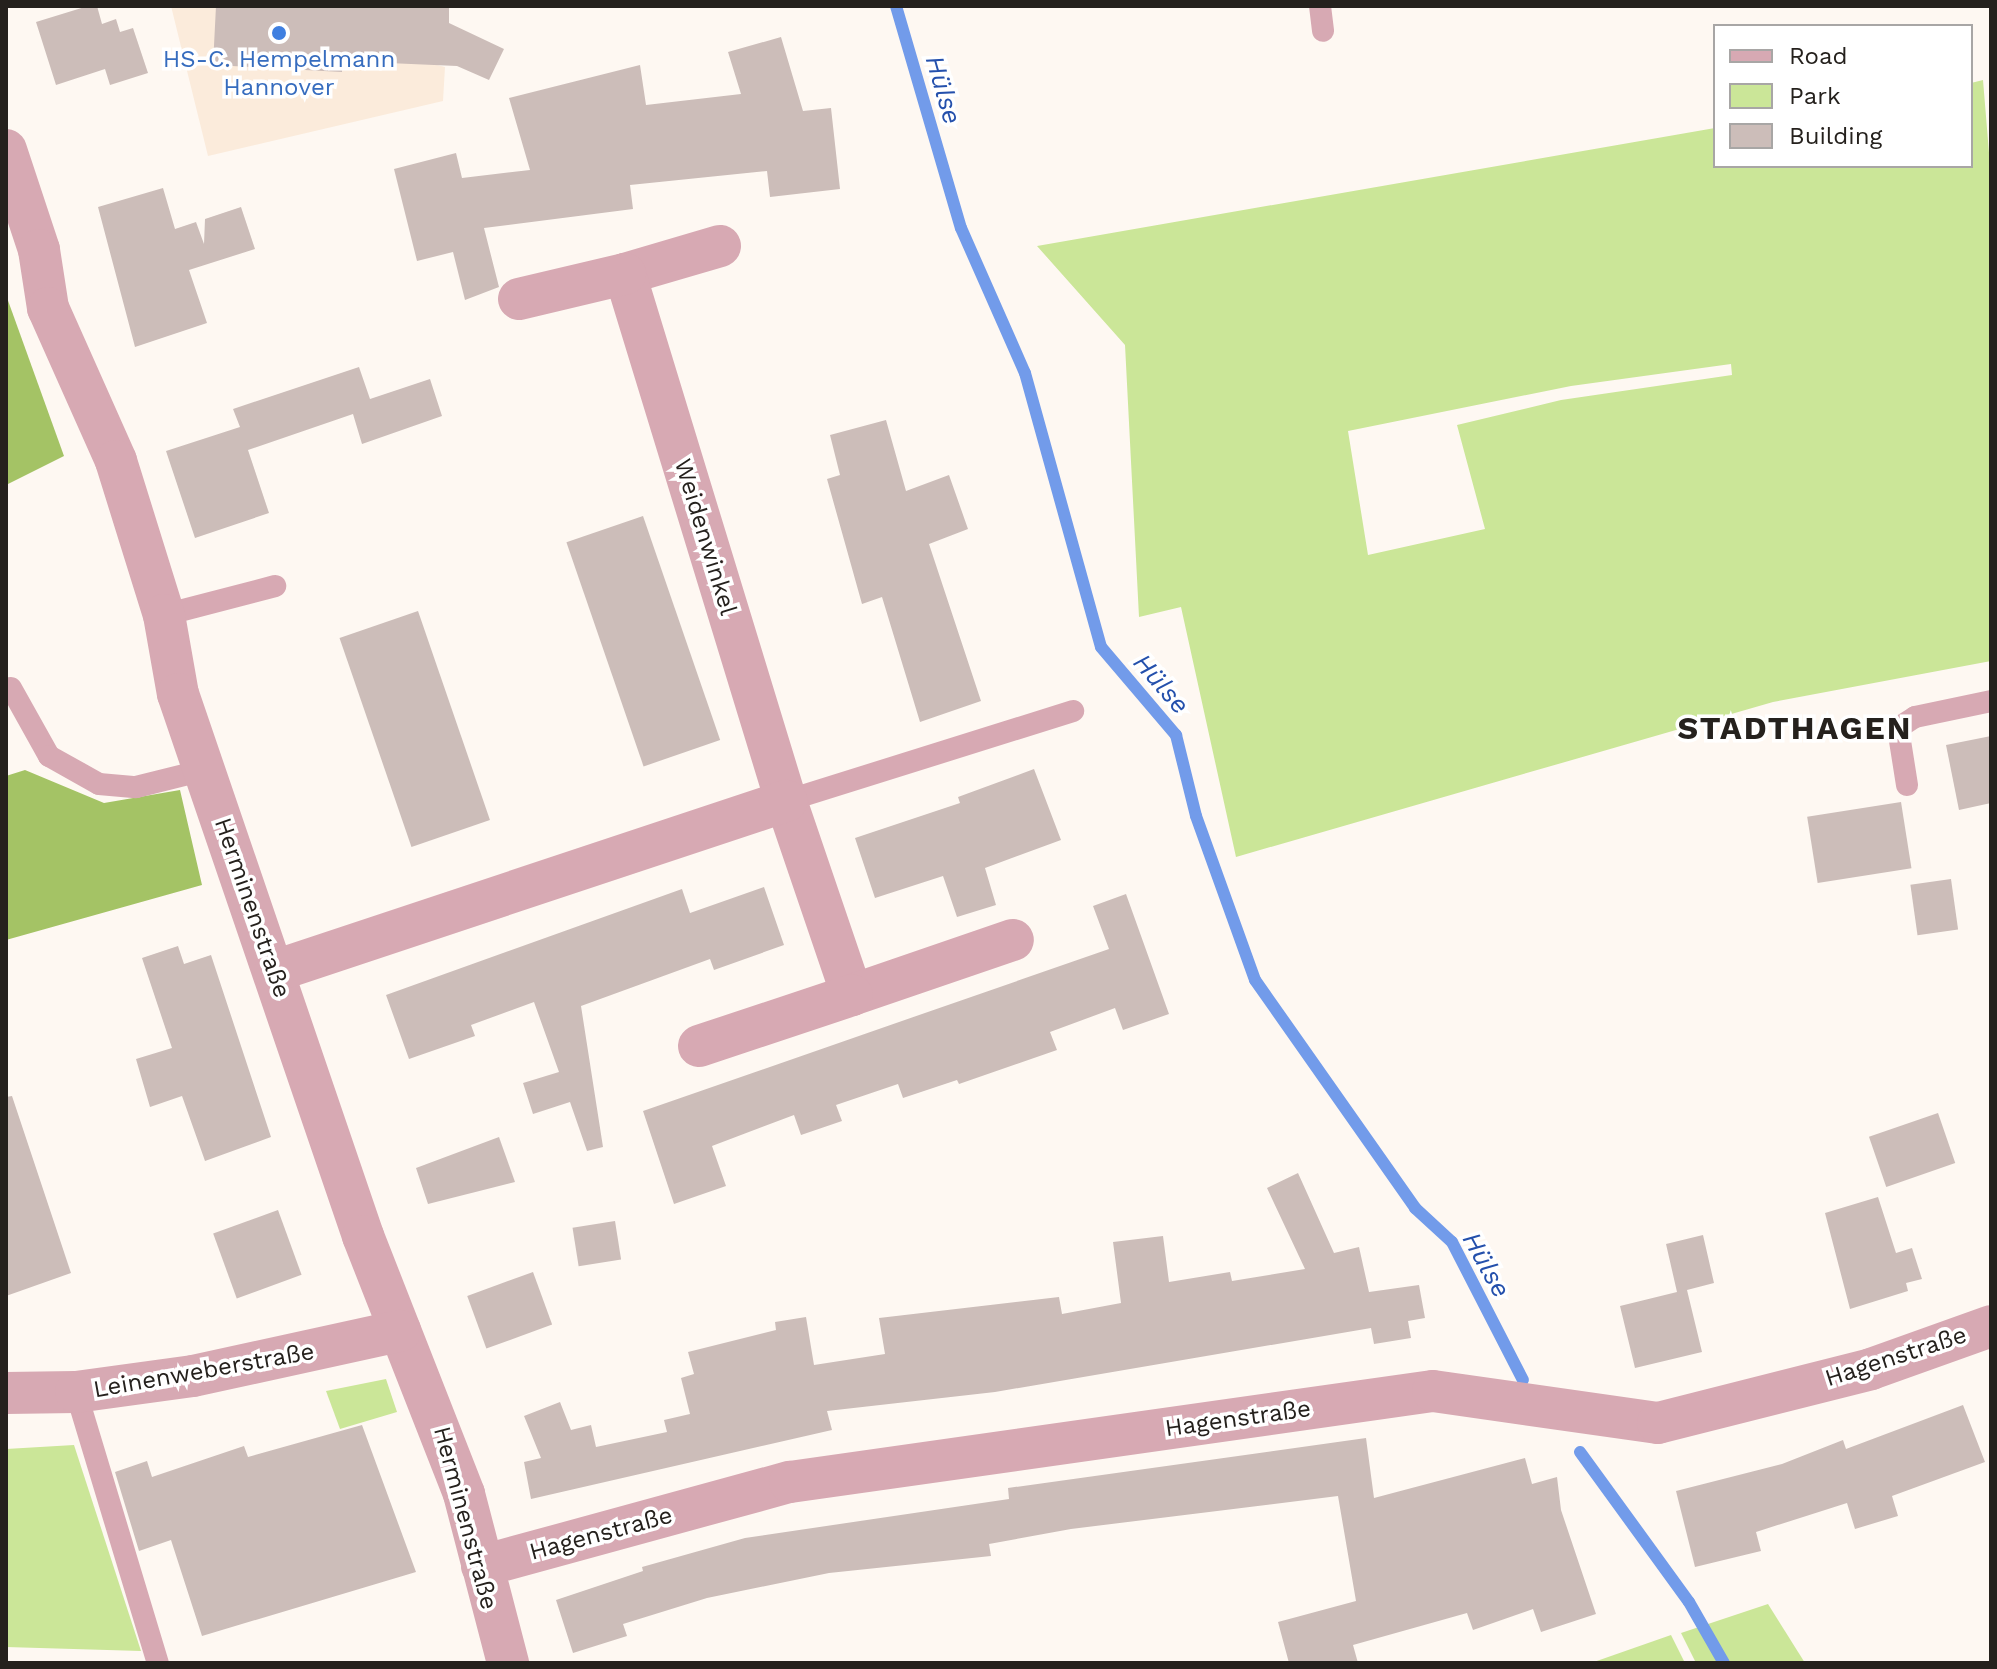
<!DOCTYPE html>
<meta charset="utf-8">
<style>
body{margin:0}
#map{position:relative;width:1997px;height:1669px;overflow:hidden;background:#fef8f2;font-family:"Work Sans",sans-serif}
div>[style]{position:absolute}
.built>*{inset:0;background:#fbebdb}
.green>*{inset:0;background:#cbe698}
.forest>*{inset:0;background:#a4c365}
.stream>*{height:12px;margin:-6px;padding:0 6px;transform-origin:6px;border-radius:6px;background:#729bea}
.building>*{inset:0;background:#ccbdb9;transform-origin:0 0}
.lane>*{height:22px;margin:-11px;padding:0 11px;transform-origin:11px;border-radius:11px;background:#d7a9b3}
.street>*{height:42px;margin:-21px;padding:0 21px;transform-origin:21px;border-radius:21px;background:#d7a9b3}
.dots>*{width:22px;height:22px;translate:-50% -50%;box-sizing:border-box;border:4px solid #fff;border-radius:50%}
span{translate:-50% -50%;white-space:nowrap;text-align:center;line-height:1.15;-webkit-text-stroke:7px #fff;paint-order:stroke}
.shop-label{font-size:24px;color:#366cbe}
.street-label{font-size:24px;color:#25211d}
.water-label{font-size:26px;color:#2450ac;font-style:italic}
.district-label{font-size:32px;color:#25211d;font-weight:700;letter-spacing:2px}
.frame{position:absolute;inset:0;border:8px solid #25211d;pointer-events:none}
.legend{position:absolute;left:1713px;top:24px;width:260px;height:144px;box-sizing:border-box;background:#fff;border:2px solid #a8a6a5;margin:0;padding:10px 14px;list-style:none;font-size:24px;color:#25211d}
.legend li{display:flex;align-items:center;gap:16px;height:40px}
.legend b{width:40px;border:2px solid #a8a6a5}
</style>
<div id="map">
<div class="built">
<i style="clip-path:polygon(171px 6px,449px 6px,437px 65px,445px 67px,443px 101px,208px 156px)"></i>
</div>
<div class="green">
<i style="clip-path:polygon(evenodd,1983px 80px,1991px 177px,1991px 661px,1773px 702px,1236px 857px,1181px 607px,1139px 617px,1125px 345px,1037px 246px,1715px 128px,1715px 166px,1971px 166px,1971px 83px,1983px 80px,1731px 364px,1732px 375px,1561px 400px,1457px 425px,1485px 529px,1368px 555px,1348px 431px,1571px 386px,1731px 364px)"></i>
<i style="clip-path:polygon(386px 1379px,397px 1412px,340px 1429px,326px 1391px)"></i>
<i style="clip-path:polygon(74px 1445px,141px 1651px,6px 1647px,6px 1449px)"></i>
<i style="clip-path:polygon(1768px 1604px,1805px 1663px,1696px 1663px,1681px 1633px)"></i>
<i style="clip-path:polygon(1671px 1635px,1685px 1663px,1591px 1663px)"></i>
</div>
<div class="forest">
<i style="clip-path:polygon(6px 295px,64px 456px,6px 485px)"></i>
<i style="clip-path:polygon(25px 770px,104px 803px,180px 790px,202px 885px,6px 940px,6px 776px)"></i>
</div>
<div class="stream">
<i style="left:896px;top:6px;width:231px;rotate:73.7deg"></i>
<i style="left:961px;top:228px;width:158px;rotate:66.2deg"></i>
<i style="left:1025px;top:373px;width:284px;rotate:74.5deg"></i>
<i style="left:1101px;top:647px;width:116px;rotate:49.6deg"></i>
<i style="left:1176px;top:735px;width:83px;rotate:76.1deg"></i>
<i style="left:1196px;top:816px;width:174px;rotate:70.2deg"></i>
<i style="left:1255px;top:980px;width:279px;rotate:54.9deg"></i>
<i style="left:1415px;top:1208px;width:50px;rotate:42.6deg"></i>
<i style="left:1452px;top:1242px;width:155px;rotate:62.8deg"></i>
<i style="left:1580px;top:1452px;width:185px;rotate:54deg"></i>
<i style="left:1689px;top:1602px;width:70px;rotate:60.2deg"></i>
</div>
<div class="building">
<i style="clip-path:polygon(88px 6px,97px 6px,102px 24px,116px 19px,120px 32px,133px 28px,148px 73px,110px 85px,105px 69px,56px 85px,36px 22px)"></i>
<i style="clip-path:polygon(216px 6px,449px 6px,449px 23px,504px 49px,489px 80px,457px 66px,342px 61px,342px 72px,213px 65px)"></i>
<i style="clip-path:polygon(781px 37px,803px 111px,831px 108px,840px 189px,770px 197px,767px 171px,630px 185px,633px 209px,484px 228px,499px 287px,465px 300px,453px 252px,417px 261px,394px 169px,456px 153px,462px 178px,530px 170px,509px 98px,640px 65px,646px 105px,741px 94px,728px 52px)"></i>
<i style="clip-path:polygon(163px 188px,175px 229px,196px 222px,204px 244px,205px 219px,241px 207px,255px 249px,189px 270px,207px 323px,135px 347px,98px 207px)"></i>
<i style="clip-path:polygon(359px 367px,370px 399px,430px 379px,442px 416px,362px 444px,353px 414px,248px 450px,243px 435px,269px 513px,195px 538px,166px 451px,240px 427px,233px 409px)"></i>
<i style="clip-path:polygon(886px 420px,906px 491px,949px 475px,968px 529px,929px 544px,981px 701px,920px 722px,882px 597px,862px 604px,827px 479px,840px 475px,830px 435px)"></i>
<i style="left:643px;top:516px;width:237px;height:81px;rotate:71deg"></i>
<i style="left:418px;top:611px;width:221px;height:83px;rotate:71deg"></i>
<i style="clip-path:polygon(1991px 736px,1991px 803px,1959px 810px,1946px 745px)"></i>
<i style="clip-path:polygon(1034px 769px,1061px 840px,985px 868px,996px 905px,957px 917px,943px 876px,875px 898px,855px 838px,960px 803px,958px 797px)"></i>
<i style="left:1901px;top:802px;width:67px;height:95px;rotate:81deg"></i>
<i style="left:1951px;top:879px;width:51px;height:41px;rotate:82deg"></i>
<i style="clip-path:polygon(764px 887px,784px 945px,714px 970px,710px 959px,581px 1006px,603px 1147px,587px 1151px,570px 1102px,533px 1114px,523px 1083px,559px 1072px,534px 1002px,471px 1025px,475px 1036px,409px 1059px,386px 995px,682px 889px,690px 913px)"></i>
<i style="clip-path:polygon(1126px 894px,1169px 1014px,1123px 1030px,1115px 1008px,1050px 1032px,1057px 1050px,959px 1084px,957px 1080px,903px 1098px,898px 1084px,836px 1105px,842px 1121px,801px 1135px,794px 1115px,712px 1146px,726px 1186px,674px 1204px,643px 1111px,1109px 949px,1093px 906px)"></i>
<i style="clip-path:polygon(178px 946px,184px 964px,211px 955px,271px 1137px,205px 1161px,182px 1096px,150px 1107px,136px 1059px,172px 1048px,142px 958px)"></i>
<i style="clip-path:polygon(12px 1096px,71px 1273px,6px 1296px,6px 1097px)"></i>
<i style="left:1938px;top:1113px;width:53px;height:73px;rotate:71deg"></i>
<i style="clip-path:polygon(499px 1137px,515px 1182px,428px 1204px,416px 1168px)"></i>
<i style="clip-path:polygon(1298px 1173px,1334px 1253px,1359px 1247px,1369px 1292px,1419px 1285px,1425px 1318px,1408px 1321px,1411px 1338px,1374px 1344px,1371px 1328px,995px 1392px,827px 1411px,832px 1430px,531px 1499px,524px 1462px,541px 1458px,524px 1416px,560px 1402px,571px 1430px,591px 1425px,596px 1447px,667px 1432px,664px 1420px,690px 1414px,681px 1378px,694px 1374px,688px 1352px,776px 1330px,775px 1322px,806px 1317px,814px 1365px,885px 1354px,879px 1318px,1059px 1297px,1062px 1314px,1121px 1303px,1113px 1242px,1163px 1236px,1169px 1282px,1230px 1272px,1232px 1281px,1305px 1269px,1267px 1188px)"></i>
<i style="clip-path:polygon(1878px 1197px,1896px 1253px,1912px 1248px,1922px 1279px,1906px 1283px,1908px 1291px,1850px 1309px,1825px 1213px)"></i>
<i style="left:278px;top:1210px;width:69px;height:69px;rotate:70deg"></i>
<i style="left:615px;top:1221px;width:39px;height:43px;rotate:81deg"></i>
<i style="clip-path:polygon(1703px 1235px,1714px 1283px,1687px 1290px,1702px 1352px,1635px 1368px,1620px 1306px,1677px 1292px,1666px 1244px)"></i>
<i style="left:533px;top:1272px;width:56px;height:70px;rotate:70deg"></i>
<i style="clip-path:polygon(1963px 1405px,1985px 1462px,1892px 1496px,1898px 1516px,1855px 1529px,1847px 1503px,1756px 1532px,1761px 1551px,1695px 1567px,1676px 1491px,1782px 1464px,1843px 1440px,1846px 1449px)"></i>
<i style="clip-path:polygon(362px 1425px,416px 1572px,202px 1636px,171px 1540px,139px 1551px,115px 1472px,147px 1461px,152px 1477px,244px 1446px,248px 1457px)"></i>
<i style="clip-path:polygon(1366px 1438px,1374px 1498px,1525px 1458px,1532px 1484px,1557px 1477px,1561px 1510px,1596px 1614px,1541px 1632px,1533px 1609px,1473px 1630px,1467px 1613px,1353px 1645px,1358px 1663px,1289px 1663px,1278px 1622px,1356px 1601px,1338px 1496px,1071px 1529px,989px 1544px,991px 1556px,829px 1573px,707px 1598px,623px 1624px,627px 1636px,573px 1653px,556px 1600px,643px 1571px,642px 1567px,745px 1538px,1009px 1499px,1008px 1488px)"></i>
</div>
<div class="lane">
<i style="left:1320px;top:6px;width:25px;rotate:83deg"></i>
<i style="left:164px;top:615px;width:115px;rotate:-14.6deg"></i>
<i style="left:11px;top:688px;width:78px;rotate:60.8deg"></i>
<i style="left:49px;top:756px;width:57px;rotate:29.2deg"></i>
<i style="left:99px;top:784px;width:37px;rotate:5deg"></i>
<i style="left:136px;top:787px;width:70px;rotate:-14deg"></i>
<i style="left:1907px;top:785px;width:58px;rotate:-99deg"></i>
<i style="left:1898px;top:728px;width:20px;rotate:-33deg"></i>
<i style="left:1915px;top:717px;width:78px;rotate:-11.9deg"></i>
<i style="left:786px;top:801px;width:301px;rotate:-17.4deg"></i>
<i style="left:76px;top:1392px;width:283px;rotate:73.2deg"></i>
</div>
<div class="street">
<i style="left:6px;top:150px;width:105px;rotate:71.7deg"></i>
<i style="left:39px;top:250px;width:59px;rotate:81.2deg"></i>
<i style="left:48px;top:308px;width:167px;rotate:66deg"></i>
<i style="left:116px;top:461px;width:161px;rotate:72.7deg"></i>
<i style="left:164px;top:615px;width:80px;rotate:80deg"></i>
<i style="left:178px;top:694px;width:573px;rotate:71.15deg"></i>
<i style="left:363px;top:1236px;width:277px;rotate:68.6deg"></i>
<i style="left:464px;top:1494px;width:175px;rotate:75.4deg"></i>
<i style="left:720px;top:246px;width:99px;rotate:163.6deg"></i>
<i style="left:625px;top:274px;width:551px;rotate:73.01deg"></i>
<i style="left:786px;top:801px;width:205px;rotate:71.2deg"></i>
<i style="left:852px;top:995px;width:170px;rotate:-18.9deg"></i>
<i style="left:519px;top:299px;width:109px;rotate:-13.3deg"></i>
<i style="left:275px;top:971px;width:539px;rotate:-18.4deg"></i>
<i style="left:699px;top:1046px;width:161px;rotate:-18.4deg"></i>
<i style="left:6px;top:1393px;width:70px;rotate:-0.8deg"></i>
<i style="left:76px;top:1392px;width:118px;rotate:-7.8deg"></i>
<i style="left:193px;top:1376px;width:212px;rotate:-12.3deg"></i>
<i style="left:482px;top:1566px;width:319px;rotate:-15.3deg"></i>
<i style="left:790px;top:1482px;width:649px;rotate:-8.06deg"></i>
<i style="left:1433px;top:1391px;width:227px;rotate:8.1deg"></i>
<i style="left:1658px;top:1423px;width:220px;rotate:-14.2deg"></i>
<i style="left:1871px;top:1369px;width:127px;rotate:-19.7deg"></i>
</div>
<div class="dots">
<i style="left:279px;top:33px;background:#3f7fe0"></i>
</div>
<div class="shop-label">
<span style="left:279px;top:74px">HS-C. Hempelmann<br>Hannover</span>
</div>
<div class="street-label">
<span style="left:705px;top:537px;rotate:73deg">Weidenwinkel</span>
<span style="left:252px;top:908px;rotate:71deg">Herminenstraße</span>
<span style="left:1896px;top:1357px;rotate:-18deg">Hagenstraße</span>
<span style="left:204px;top:1371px;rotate:-10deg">Leinenweberstraße</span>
<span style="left:1238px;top:1419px;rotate:-8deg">Hagenstraße</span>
<span style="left:465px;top:1518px;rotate:75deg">Herminenstraße</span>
<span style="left:601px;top:1534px;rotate:-15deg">Hagenstraße</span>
</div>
<div class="water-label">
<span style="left:943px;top:90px;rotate:74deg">Hülse</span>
<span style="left:1161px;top:684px;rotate:49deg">Hülse</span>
<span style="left:1486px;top:1265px;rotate:61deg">Hülse</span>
</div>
<div class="district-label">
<span style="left:1795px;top:728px">STADTHAGEN</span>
</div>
<div class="frame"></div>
<ul class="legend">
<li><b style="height:10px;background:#d7a9b3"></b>Road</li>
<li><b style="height:22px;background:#cbe698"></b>Park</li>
<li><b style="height:22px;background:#ccbdb9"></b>Building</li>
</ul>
</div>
